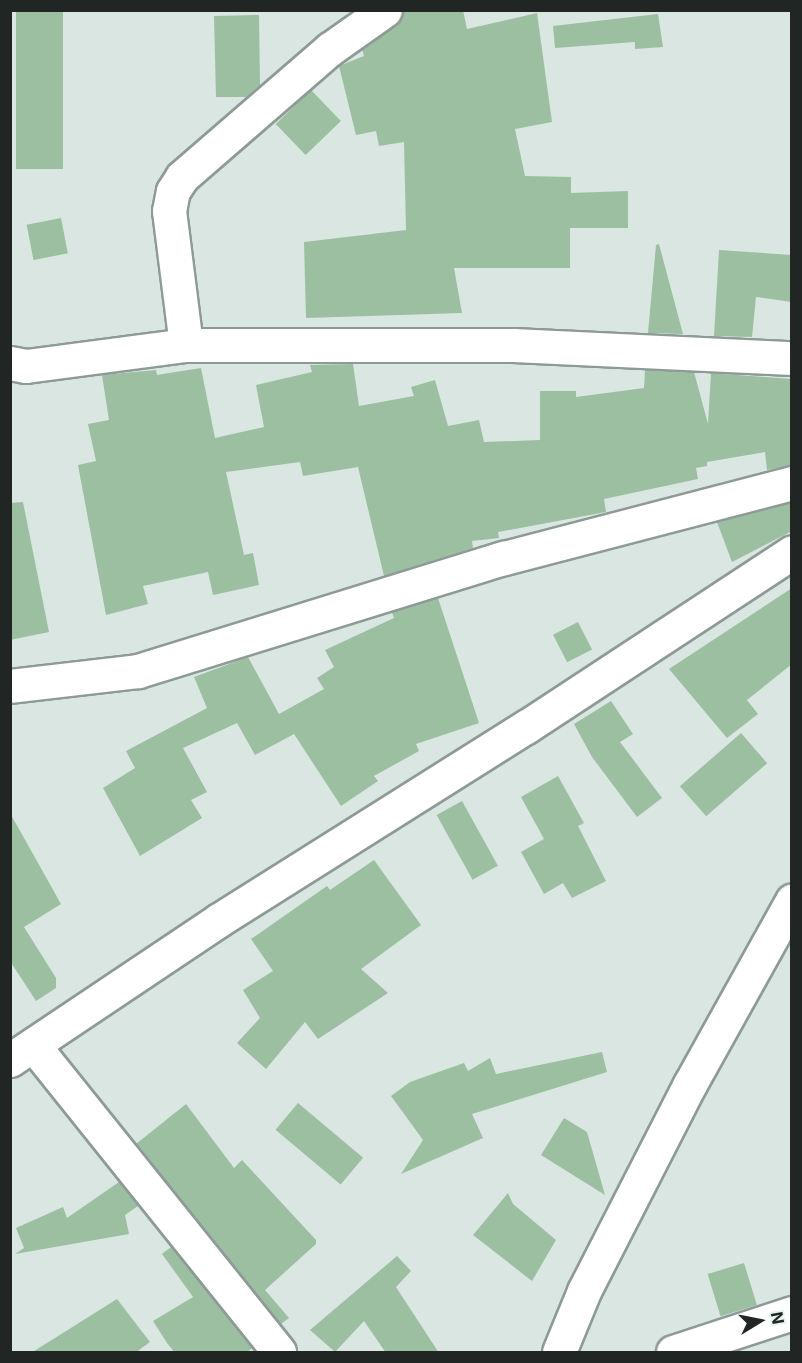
<!DOCTYPE html>
<style>
body{margin:0}
#map{position:relative;width:802px;height:1363px;overflow:hidden;background:#d9e6e1;font-family:Inter,sans-serif}
div>[style]{position:absolute}
.building>*{inset:0;background:#9cbfa2;transform-origin:0 0}
.roads{filter:drop-shadow(2px 0 #8e9a96) drop-shadow(-2px 0 #8e9a96) drop-shadow(0 2px #8e9a96) drop-shadow(0 -2px #8e9a96)}
.minor>*{height:33px;margin:-16.5px;padding:0 16.5px;transform-origin:16.5px;border-radius:16.5px;background:#fff}
span{translate:-50% -50%;white-space:nowrap;text-align:center;line-height:1.15;-webkit-text-stroke:6px #e6f4ef;paint-order:stroke}
.frame{position:absolute;inset:0;border:12px solid #212624;pointer-events:none}
.north{position:absolute;left:730px;top:1291px;width:60px;height:60px;-webkit-text-stroke:4px #e6f4ef;paint-order:stroke;rotate:80deg;font-size:16px;font-weight:700;line-height:24px;text-align:center;color:#212624}
.north::after{content:'';display:block;margin:auto;width:21px;height:27px;background:#212624;clip-path:polygon(50% 0,100% 100%,50% 72%,0 100%)}
</style>
<div id="map">
<div class="building">
<i style="left:16px;top:10px;width:47px;height:159px"></i>
<i style="clip-path:polygon(403px 10px,463px 10px,467px 29px,537px 13px,552px 122px,515px 129px,525px 176px,571px 177px,571px 193px,628px 191px,628px 228px,570px 228px,570px 268px,454px 268px,462px 313px,306px 318px,304px 242px,406px 230px,404px 142px,379px 146px,376px 131px,356px 135px,339px 66px,364px 56px,362px 49px,396px 25px)"></i>
<i style="clip-path:polygon(658px 14px,663px 47px,635px 49px,635px 42px,555px 48px,553px 26px)"></i>
<i style="clip-path:polygon(259px 15px,260px 85px,246px 97px,216px 97px,214px 16px)"></i>
<i style="left:311px;top:90px;width:43px;height:49px;rotate:46deg"></i>
<i style="left:61px;top:218px;width:36px;height:35px;rotate:79deg"></i>
<i style="clip-path:polygon(659px 244px,683px 334px,648px 333px,656px 245px)"></i>
<i style="clip-path:polygon(719px 250px,792px 255px,792px 302px,756px 297px,752px 337px,714px 336px)"></i>
<i style="clip-path:polygon(353px 364px,359px 406px,414px 396px,411px 387px,435px 380px,448px 426px,479px 420px,484px 442px,540px 440px,540px 391px,576px 391px,576px 397px,644px 388px,645px 370px,694px 372px,708px 424px,711px 373px,792px 379px,792px 465px,767px 470px,765px 452px,707px 462px,707px 466px,696px 468px,698px 479px,604px 499px,606px 512px,498px 532px,499px 538px,472px 541px,473px 548px,384px 576px,358px 467px,303px 476px,300px 462px,226px 472px,244px 555px,253px 553px,259px 585px,213px 595px,208px 572px,143px 586px,148px 604px,106px 615px,78px 465px,96px 461px,88px 424px,109px 420px,102px 375px,156px 370px,157px 375px,201px 368px,215px 438px,264px 427px,256px 385px,312px 372px,310px 365px)"></i>
<i style="clip-path:polygon(23px 502px,49px 632px,10px 640px,10px 503px)"></i>
<i style="clip-path:polygon(792px 502px,792px 531px,732px 562px,717px 522px)"></i>
<i style="clip-path:polygon(792px 588px,792px 664px,747px 700px,758px 714px,727px 738px,669px 669px)"></i>
<i style="clip-path:polygon(438px 598px,479px 723px,416px 744px,419px 751px,374px 776px,378px 781px,341px 806px,294px 734px,255px 755px,237px 723px,183px 748px,207px 792px,191px 800px,202px 818px,140px 856px,103px 788px,135px 768px,126px 751px,207px 708px,194px 677px,248px 657px,279px 714px,324px 689px,317px 678px,334px 667px,325px 650px,394px 618px,392px 612px)"></i>
<i style="left:578px;top:622px;width:31px;height:28px;rotate:63deg"></i>
<i style="clip-path:polygon(611px 701px,633px 734px,620px 742px,662px 798px,637px 817px,592px 757px,574px 724px)"></i>
<i style="left:741px;top:733px;width:40px;height:81px;rotate:49deg"></i>
<i style="clip-path:polygon(558px 776px,584px 823px,578px 826px,606px 881px,572px 898px,563px 883px,544px 894px,521px 852px,544px 839px,521px 797px)"></i>
<i style="left:462px;top:801px;width:74px;height:29px;rotate:61deg"></i>
<i style="clip-path:polygon(10px 813px,61px 904px,24px 927px,56px 978px,56px 988px,36px 1001px,10px 961px)"></i>
<i style="clip-path:polygon(374px 860px,421px 925px,361px 969px,388px 993px,318px 1039px,305px 1022px,266px 1069px,237px 1043px,260px 1018px,243px 990px,273px 971px,251px 939px,327px 886px,330px 890px)"></i>
<i style="clip-path:polygon(602px 1052px,607px 1072px,472px 1114px,483px 1138px,401px 1174px,423px 1140px,391px 1096px,410px 1082px,464px 1063px,468px 1071px,490px 1058px,496px 1074px)"></i>
<i style="left:298px;top:1103px;width:85px;height:35px;rotate:40deg"></i>
<i style="clip-path:polygon(186px 1104px,234px 1168px,242px 1160px,316px 1240px,316px 1244px,265px 1290px,289px 1318px,281px 1324px,136px 1144px)"></i>
<i style="clip-path:polygon(564px 1118px,587px 1132px,605px 1195px,541px 1155px)"></i>
<i style="clip-path:polygon(119px 1182px,138px 1206px,125px 1215px,129px 1234px,15px 1254px,24px 1248px,16px 1228px,63px 1207px,67px 1218px)"></i>
<i style="clip-path:polygon(508px 1193px,513px 1204px,556px 1240px,532px 1281px,473px 1235px)"></i>
<i style="clip-path:polygon(171px 1247px,252px 1348px,246px 1353px,175px 1353px,167px 1343px,153px 1321px,193px 1297px,162px 1254px)"></i>
<i style="clip-path:polygon(397px 1256px,411px 1271px,396px 1287px,439px 1353px,386px 1353px,364px 1321px,335px 1352px,310px 1330px)"></i>
<i style="left:744px;top:1263px;width:44px;height:38px;rotate:73deg"></i>
<i style="clip-path:polygon(117px 1299px,150px 1342px,135px 1353px,31px 1353px)"></i>
</div>
<div class="roads">
<div class="minor">
<i style="left:186px;top:345px;width:135px;rotate:-97.2deg"></i>
<i style="left:169px;top:211px;width:20px;rotate:-79deg"></i>
<i style="left:173px;top:191px;width:17px;rotate:-57deg"></i>
<i style="left:182px;top:177px;width:196px;rotate:-40.9deg"></i>
<i style="left:330px;top:49px;width:67px;rotate:-35.3deg"></i>
<i style="left:10px;top:363px;width:16px;rotate:11deg"></i>
<i style="left:26px;top:366px;width:161px;rotate:-7.5deg"></i>
<i style="left:186px;top:345px;width:327px"></i>
<i style="left:513px;top:345px;width:279px;rotate:2.7deg"></i>
<i style="left:10px;top:686px;width:129px;rotate:-6.7deg"></i>
<i style="left:138px;top:671px;width:383px;rotate:-17.2deg"></i>
<i style="left:504px;top:558px;width:298px;rotate:-14.6deg"></i>
<i style="left:34px;top:1046px;width:392px;rotate:51.3deg"></i>
<i style="left:10px;top:1060px;width:252px;rotate:-33.8deg"></i>
<i style="left:219px;top:920px;width:363px;rotate:-32.2deg"></i>
<i style="left:526px;top:727px;width:318px;rotate:-33.3deg"></i>
<i style="left:559px;top:1352px;width:66px;rotate:-67.7deg"></i>
<i style="left:584px;top:1291px;width:233px;rotate:-62.9deg"></i>
<i style="left:690px;top:1084px;width:210px;rotate:-60.9deg"></i>
<i style="left:673px;top:1352px;width:125px;rotate:-18.1deg"></i>
</div>
</div>
<div class="frame"></div>
<div class="north">N</div>
</div>
